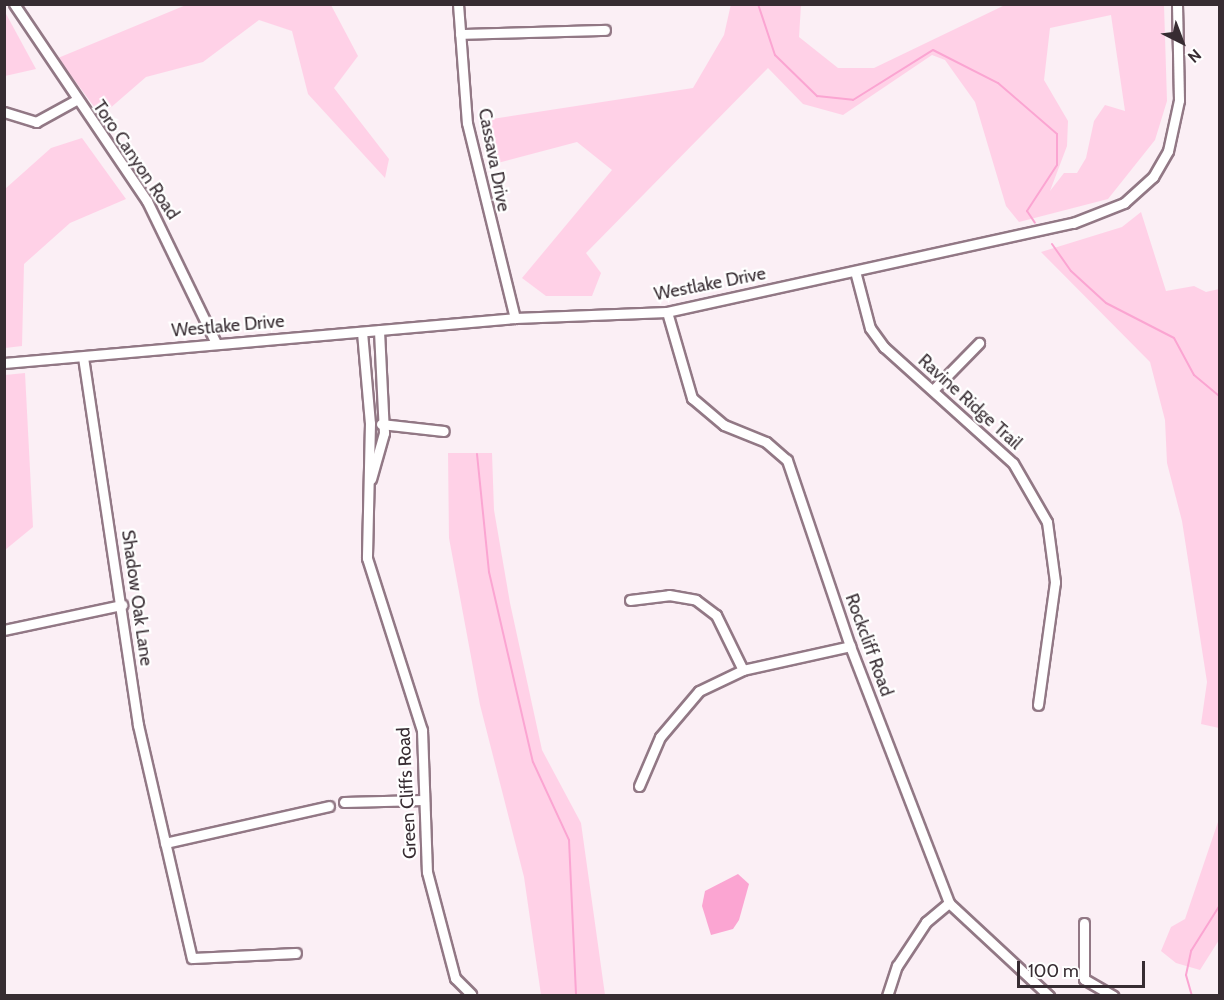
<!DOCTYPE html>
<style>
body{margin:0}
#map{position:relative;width:1224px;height:1000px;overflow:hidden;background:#fbeff5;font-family:Cabin,sans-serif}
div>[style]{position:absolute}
.green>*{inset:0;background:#ffd1e7}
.water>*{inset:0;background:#fba5d2}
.stream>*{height:2px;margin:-1px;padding:0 1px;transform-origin:1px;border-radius:1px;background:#fba5d2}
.roads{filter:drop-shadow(2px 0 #927885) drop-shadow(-2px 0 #927885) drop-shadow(0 2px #927885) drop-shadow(0 -2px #927885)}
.minor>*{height:9px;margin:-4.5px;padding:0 4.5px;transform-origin:4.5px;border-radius:4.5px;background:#fff}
span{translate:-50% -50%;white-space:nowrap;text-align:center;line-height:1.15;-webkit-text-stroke:4.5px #fff;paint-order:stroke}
.street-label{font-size:18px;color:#372c32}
.frame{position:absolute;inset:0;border:6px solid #372c32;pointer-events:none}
.north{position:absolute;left:1152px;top:12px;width:60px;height:60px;-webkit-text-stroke:4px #fff;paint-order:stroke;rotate:138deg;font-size:16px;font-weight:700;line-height:24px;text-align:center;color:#372c32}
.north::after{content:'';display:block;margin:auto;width:21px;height:27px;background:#372c32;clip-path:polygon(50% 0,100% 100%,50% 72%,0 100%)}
.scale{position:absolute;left:1017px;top:961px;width:128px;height:27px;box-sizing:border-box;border:3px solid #372c32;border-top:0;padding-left:8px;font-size:18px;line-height:21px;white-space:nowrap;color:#372c32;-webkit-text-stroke:4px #fff;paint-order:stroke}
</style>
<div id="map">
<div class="green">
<i style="clip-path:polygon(evenodd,731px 4px,801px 5px,799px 37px,838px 68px,874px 68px,1005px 5px,1164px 5px,1167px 101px,1155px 140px,1108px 199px,1019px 222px,1006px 206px,975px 102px,945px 60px,932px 55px,843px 115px,803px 104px,768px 68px,586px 253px,601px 273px,592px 296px,546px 296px,522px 278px,612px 170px,577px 142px,490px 165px,479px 121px,693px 88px,724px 35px,731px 4px,1111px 15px,1125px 111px,1105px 105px,1094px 121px,1086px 158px,1077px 173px,1064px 173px,1050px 191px,1067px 146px,1068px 121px,1044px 80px,1050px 28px,1111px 15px)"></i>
<i style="clip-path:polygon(186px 5px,331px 5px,358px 56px,334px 88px,389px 159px,385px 178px,308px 94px,292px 31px,259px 20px,203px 62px,146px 77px,101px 116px,58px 58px)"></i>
<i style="clip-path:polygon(5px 12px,36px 69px,5px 76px)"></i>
<i style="clip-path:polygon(82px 138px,126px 199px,70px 223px,24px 264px,22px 346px,5px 348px,5px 189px,51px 148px)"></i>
<i style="clip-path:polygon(1141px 212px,1166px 291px,1194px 286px,1206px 292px,1219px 289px,1219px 728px,1201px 724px,1207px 682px,1182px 521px,1167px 463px,1165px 420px,1150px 362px,1041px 252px,1122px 227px)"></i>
<i style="clip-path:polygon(25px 373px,33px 527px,5px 550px,5px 375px)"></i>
<i style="clip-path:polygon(448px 453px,492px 453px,494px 510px,510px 603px,542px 750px,581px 823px,605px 995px,541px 995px,524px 877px,480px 705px,449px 538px)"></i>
<i style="clip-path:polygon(1219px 819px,1219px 940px,1200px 970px,1176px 963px,1161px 951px,1171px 927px,1185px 919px)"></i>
</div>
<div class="water">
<i style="clip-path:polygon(738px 874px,749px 884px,739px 920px,733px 929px,711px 935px,702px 906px,705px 891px)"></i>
</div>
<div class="stream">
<i style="left:758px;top:4px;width:54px;rotate:71.6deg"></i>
<i style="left:775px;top:55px;width:59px;rotate:44.3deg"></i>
<i style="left:817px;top:96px;width:36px;rotate:6deg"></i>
<i style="left:853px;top:100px;width:94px;rotate:-32deg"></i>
<i style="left:933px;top:50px;width:73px;rotate:26.9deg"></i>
<i style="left:998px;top:83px;width:78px;rotate:40.8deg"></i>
<i style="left:1057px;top:134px;width:31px;rotate:90deg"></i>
<i style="left:1057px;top:165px;width:55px;rotate:123.1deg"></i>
<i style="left:1027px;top:211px;width:14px;rotate:56deg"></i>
<i style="left:1052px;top:244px;width:33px;rotate:55deg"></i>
<i style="left:1071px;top:271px;width:47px;rotate:42.4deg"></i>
<i style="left:1106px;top:303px;width:76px;rotate:27.2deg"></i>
<i style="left:1174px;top:338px;width:42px;rotate:61.6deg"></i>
<i style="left:1194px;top:375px;width:34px;rotate:40deg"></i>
<i style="left:477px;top:454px;width:119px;rotate:84.2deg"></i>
<i style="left:489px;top:572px;width:195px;rotate:77deg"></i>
<i style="left:533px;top:762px;width:86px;rotate:65.2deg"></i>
<i style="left:569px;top:840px;width:156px;rotate:87.4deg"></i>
<i style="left:1192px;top:996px;width:22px;rotate:-106deg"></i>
<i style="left:1186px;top:975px;width:25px;rotate:-78deg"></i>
<i style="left:1191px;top:951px;width:54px;rotate:-57.8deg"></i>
</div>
<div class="roads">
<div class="minor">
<i style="left:14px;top:4px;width:238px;rotate:56deg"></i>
<i style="left:147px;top:201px;width:158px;rotate:64.1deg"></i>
<i style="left:458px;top:4px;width:119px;rotate:85.7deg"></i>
<i style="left:467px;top:123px;width:201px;rotate:76.2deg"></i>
<i style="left:460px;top:34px;width:145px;rotate:-1.6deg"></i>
<i style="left:4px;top:112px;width:34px;rotate:17deg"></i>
<i style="left:36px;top:122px;width:46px;rotate:-28.8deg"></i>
<i style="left:855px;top:271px;width:59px;rotate:75.3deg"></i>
<i style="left:870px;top:328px;width:24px;rotate:54deg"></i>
<i style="left:884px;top:347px;width:173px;rotate:42deg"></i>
<i style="left:1013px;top:463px;width:68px;rotate:60deg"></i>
<i style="left:1047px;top:522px;width:61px;rotate:82.4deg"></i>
<i style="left:1055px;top:582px;width:124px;rotate:97.9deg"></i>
<i style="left:667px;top:312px;width:90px;rotate:73.8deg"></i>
<i style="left:692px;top:398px;width:42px;rotate:40.2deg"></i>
<i style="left:724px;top:425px;width:45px;rotate:22deg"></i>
<i style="left:766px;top:442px;width:28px;rotate:41deg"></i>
<i style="left:787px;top:460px;width:196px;rotate:71.3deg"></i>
<i style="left:850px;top:646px;width:275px;rotate:68.9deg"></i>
<i style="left:949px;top:903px;width:137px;rotate:42.9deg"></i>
<i style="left:362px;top:332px;width:91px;rotate:85deg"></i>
<i style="left:370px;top:423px;width:135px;rotate:91.3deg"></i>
<i style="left:367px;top:558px;width:181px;rotate:72.3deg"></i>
<i style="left:422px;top:730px;width:142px;rotate:88deg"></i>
<i style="left:427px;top:872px;width:110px;rotate:75.2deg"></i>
<i style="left:455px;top:978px;width:23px;rotate:45deg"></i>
<i style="left:83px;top:357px;width:372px;rotate:81.5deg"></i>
<i style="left:138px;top:725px;width:239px;rotate:77deg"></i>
<i style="left:192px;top:958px;width:104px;rotate:-2.8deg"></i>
<i style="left:4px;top:363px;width:513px;rotate:-5.03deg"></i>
<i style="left:515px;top:318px;width:152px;rotate:-2.3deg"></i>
<i style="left:667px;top:312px;width:416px;rotate:-12.4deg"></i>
<i style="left:1073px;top:223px;width:55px;rotate:-21.4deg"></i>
<i style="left:1124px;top:203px;width:39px;rotate:-42deg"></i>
<i style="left:1153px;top:177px;width:30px;rotate:-60deg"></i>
<i style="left:1168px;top:151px;width:52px;rotate:-77.8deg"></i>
<i style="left:1179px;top:100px;width:96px;rotate:-91.2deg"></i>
<i style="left:933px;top:390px;width:66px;rotate:-45.6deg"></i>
<i style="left:381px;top:424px;width:63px;rotate:6.3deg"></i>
<i style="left:371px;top:479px;width:48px;rotate:-74.2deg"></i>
<i style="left:384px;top:433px;width:103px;rotate:-92.8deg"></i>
<i style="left:630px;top:600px;width:39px;rotate:-7deg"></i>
<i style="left:669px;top:595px;width:27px;rotate:10deg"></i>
<i style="left:696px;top:600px;width:25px;rotate:37deg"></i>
<i style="left:716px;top:615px;width:61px;rotate:63.9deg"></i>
<i style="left:4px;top:630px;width:121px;rotate:-12deg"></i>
<i style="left:639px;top:786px;width:53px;rotate:-66.8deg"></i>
<i style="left:660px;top:737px;width:60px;rotate:-49.7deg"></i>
<i style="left:699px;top:691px;width:49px;rotate:-25.5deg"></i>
<i style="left:743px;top:670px;width:110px;rotate:-12.6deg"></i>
<i style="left:344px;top:802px;width:79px;rotate:-1.5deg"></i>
<i style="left:165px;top:843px;width:168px;rotate:-12.7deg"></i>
<i style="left:1084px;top:923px;width:56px;rotate:90deg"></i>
<i style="left:1084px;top:979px;width:34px;rotate:30deg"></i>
<i style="left:887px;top:996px;width:32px;rotate:-72deg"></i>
<i style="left:897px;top:966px;width:53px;rotate:-56.6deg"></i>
<i style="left:926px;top:922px;width:30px;rotate:-40deg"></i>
</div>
</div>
<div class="street-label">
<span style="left:136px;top:160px;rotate:56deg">Toro Canyon Road</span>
<span style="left:494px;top:160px;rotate:79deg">Cassava Drive</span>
<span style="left:710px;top:284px;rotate:-11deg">Westlake Drive</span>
<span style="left:228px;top:326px;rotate:-5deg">Westlake Drive</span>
<span style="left:970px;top:402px;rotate:42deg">Ravine Ridge Trail</span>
<span style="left:137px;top:598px;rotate:82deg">Shadow Oak Lane</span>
<span style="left:869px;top:645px;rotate:70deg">Rockcliff Road</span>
<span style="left:407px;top:793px;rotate:-93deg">Green Cliffs Road</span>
</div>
<div class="frame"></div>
<div class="north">N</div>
<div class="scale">100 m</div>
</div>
